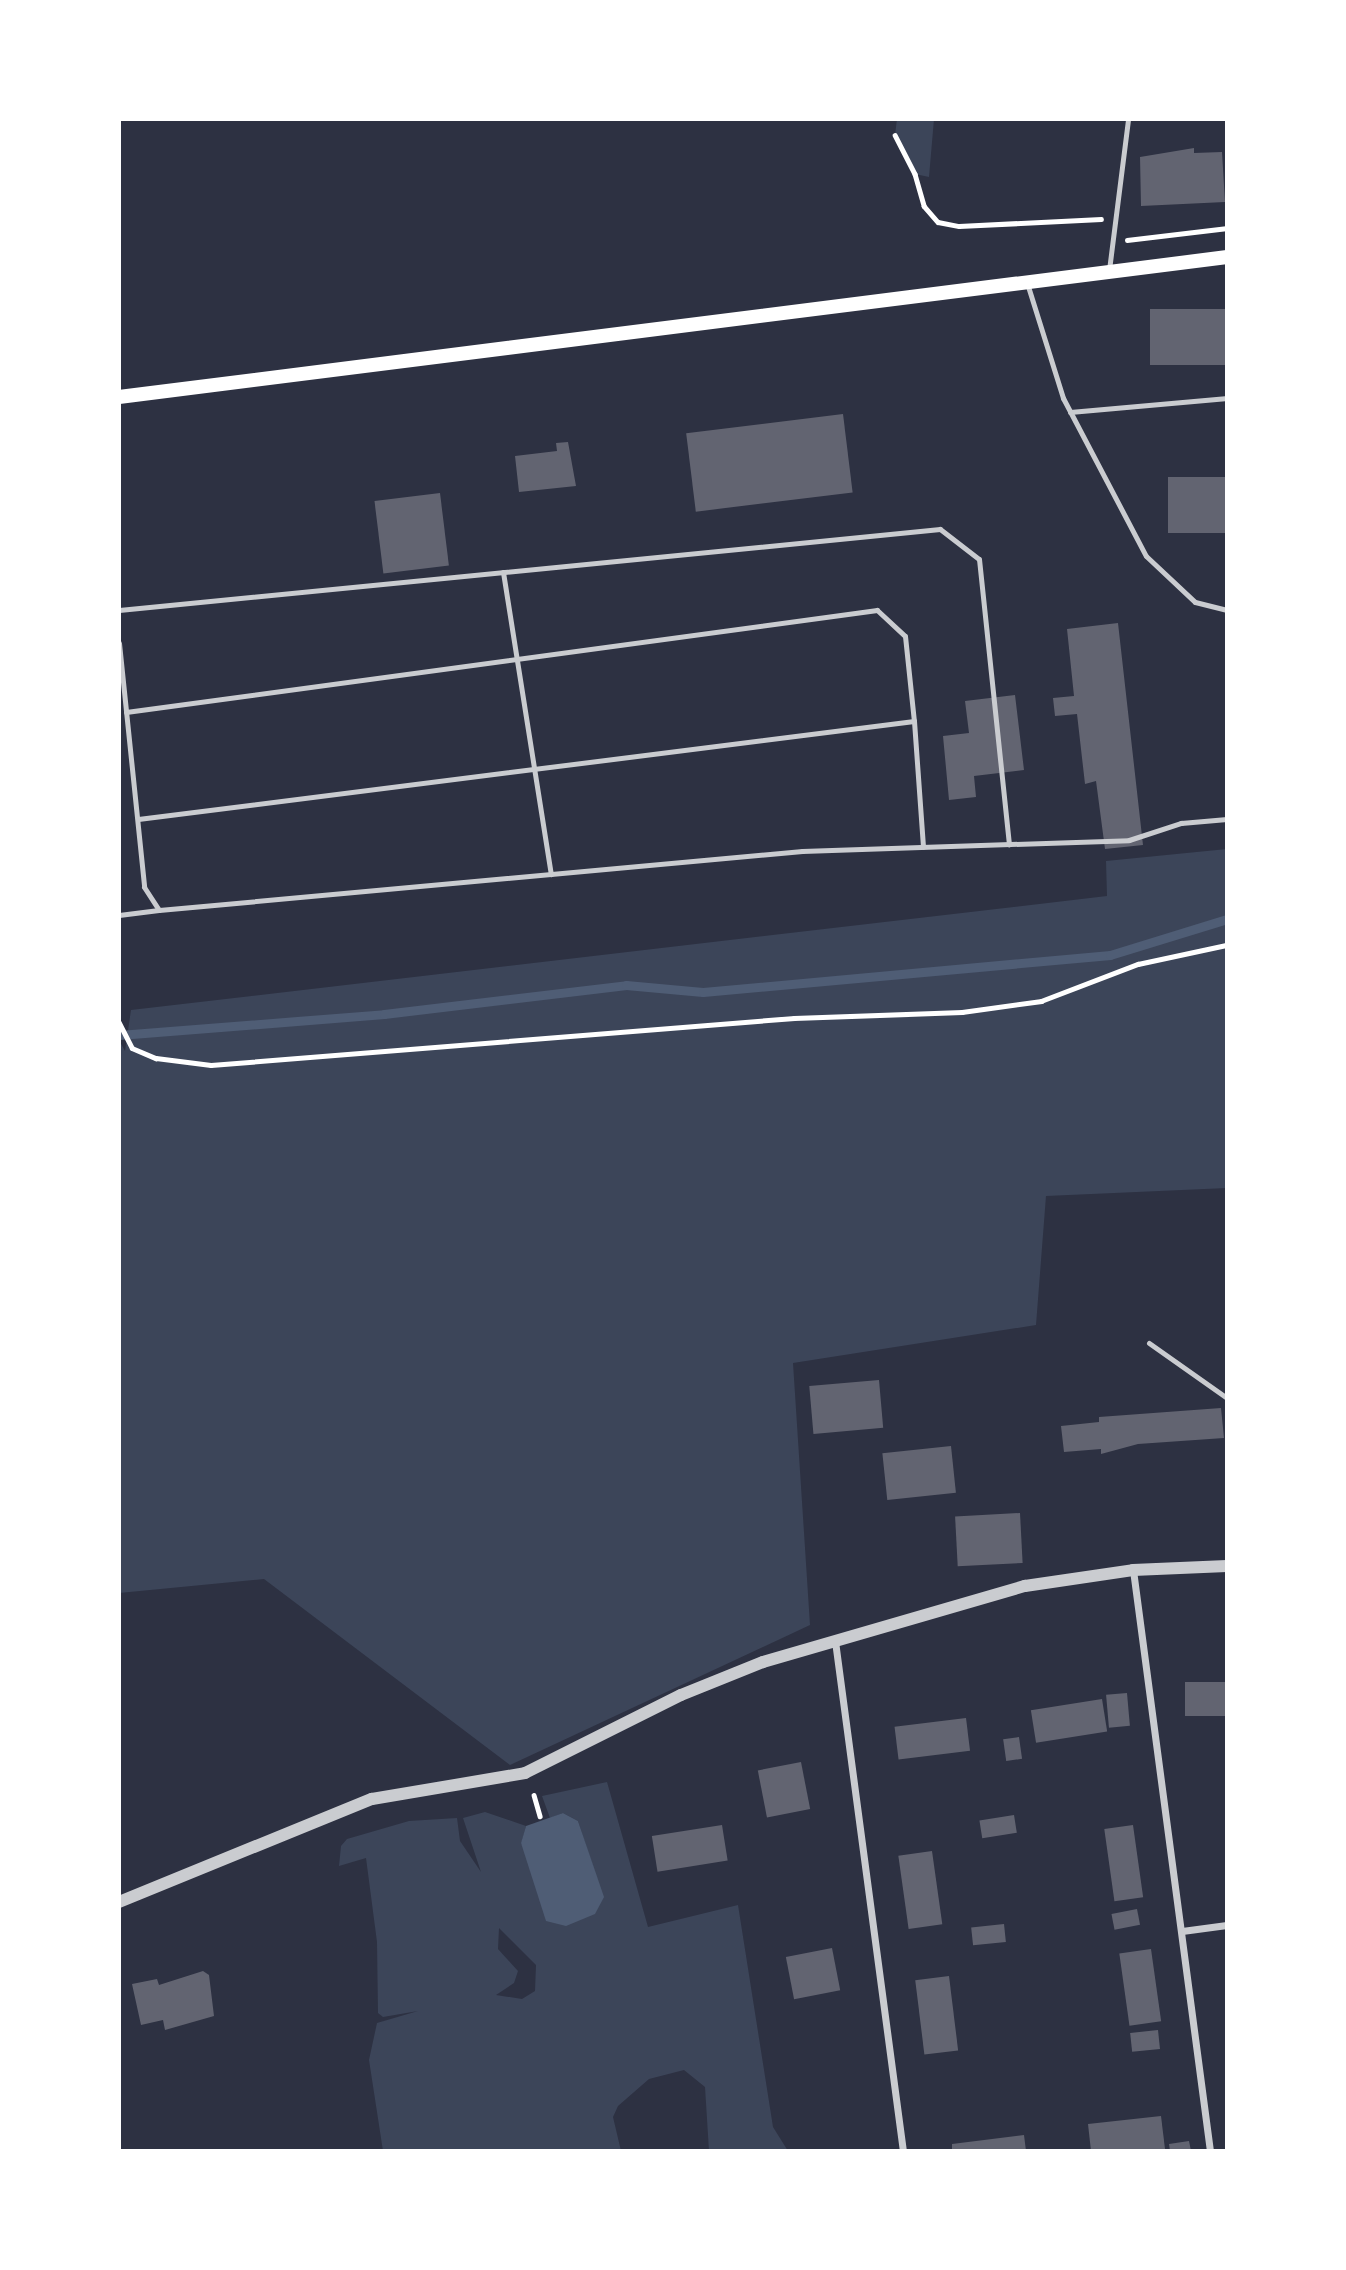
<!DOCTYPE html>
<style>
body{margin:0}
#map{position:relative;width:1346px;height:2270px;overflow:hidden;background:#2d3142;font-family:Poppins,sans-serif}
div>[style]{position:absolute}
.green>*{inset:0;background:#3c4559}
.water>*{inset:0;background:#4f5d75}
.stream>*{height:9px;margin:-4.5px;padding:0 4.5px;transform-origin:4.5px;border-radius:4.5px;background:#4f5d75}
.building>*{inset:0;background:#626471;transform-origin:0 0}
.path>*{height:4.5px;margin:-2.25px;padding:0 2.25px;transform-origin:2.25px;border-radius:2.25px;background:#fff}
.service>*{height:5px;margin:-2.5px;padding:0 2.5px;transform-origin:2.5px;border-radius:2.5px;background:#caccd0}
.minor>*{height:7px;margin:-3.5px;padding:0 3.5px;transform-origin:3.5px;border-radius:3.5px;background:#caccd0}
.tertiary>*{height:12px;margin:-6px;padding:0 6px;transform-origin:6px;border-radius:6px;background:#caccd0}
.secondary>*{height:14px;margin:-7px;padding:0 7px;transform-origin:7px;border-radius:7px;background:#fff}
span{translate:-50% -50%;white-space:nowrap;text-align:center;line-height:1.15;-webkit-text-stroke:5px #fff;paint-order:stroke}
.frame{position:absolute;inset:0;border:121px solid #fff;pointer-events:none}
</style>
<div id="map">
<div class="green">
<i style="clip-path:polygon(897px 119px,934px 119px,929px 177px,915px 174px,895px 135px)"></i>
<i style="clip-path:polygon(1227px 849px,1227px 1188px,1046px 1196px,1036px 1325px,793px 1363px,810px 1625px,510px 1765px,264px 1579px,119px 1593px,119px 1040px,125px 1051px,131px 1010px,1107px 896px,1106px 861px)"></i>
<i style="clip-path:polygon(evenodd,607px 1782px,648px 1927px,738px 1905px,773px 2127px,788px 2151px,709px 2151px,705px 2087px,684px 2070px,649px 2079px,618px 2106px,613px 2117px,621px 2151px,383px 2151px,369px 2060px,377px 2023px,418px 2011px,383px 2017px,378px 2013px,377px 1942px,366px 1858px,339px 1866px,341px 1846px,347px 1839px,409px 1821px,457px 1818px,460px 1841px,481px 1872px,463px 1818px,485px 1812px,526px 1826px,521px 1844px,603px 1897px,578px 1821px,563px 1813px,550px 1818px,542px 1796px,607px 1782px,499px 1928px,536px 1965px,535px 1991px,522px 1999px,496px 1995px,514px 1983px,518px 1971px,498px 1949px,499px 1928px)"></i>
</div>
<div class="water">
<i style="clip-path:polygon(563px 1813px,578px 1821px,604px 1897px,595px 1914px,566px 1926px,546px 1921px,521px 1843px,526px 1826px)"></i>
</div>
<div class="stream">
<i style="left:119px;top:1035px;width:266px;rotate:-4.5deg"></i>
<i style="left:384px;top:1014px;width:244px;rotate:-6.8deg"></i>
<i style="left:626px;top:985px;width:77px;rotate:5.2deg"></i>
<i style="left:703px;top:992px;width:409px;rotate:-5.2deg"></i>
<i style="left:1110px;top:955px;width:122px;rotate:-17.1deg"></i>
</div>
<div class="building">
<i style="clip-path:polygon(1194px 148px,1194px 153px,1222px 152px,1225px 202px,1141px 206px,1140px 157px)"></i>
<i style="left:1227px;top:309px;width:56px;height:77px;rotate:90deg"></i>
<i style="left:843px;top:414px;width:79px;height:158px;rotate:83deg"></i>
<i style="clip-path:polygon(568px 442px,576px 486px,519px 492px,515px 456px,557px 451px,556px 443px)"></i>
<i style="left:1227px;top:477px;width:56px;height:59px;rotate:90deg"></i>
<i style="left:440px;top:493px;width:73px;height:66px;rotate:83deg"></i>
<i style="clip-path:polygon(1118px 623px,1143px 845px,1105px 849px,1096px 781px,1085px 784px,1077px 714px,1055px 716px,1053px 698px,1074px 696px,1067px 629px)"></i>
<i style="clip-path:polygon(1015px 695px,1024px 770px,974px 776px,976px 797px,949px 800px,943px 736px,969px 733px,965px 701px)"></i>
<i style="left:879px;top:1380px;width:48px;height:70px;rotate:85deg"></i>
<i style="clip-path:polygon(1221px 1408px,1224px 1438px,1138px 1444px,1101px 1454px,1101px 1449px,1064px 1452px,1061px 1426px,1099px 1422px,1099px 1417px)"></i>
<i style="left:951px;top:1446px;width:47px;height:69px;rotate:84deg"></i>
<i style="left:1020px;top:1513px;width:50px;height:65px;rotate:87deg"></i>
<i style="left:1227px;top:1682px;width:34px;height:42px;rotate:90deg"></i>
<i style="left:1127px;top:1693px;width:33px;height:21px;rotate:85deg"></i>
<i style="left:1102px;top:1699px;width:33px;height:72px;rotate:81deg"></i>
<i style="left:966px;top:1718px;width:33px;height:72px;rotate:83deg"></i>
<i style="left:1019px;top:1737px;width:22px;height:16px;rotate:82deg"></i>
<i style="left:801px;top:1762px;width:48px;height:44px;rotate:79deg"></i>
<i style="left:1014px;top:1815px;width:18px;height:35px;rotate:81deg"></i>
<i style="left:722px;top:1825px;width:36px;height:71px;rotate:81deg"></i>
<i style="left:1133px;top:1825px;width:73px;height:29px;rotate:82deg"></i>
<i style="left:932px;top:1851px;width:74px;height:34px;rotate:82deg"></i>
<i style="left:1137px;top:1909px;width:16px;height:26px;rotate:79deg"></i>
<i style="left:1004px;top:1924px;width:18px;height:33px;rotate:84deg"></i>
<i style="left:832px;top:1948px;width:43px;height:47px;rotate:79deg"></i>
<i style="left:1151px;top:1949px;width:73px;height:32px;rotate:82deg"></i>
<i style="clip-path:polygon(203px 1971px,209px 1975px,214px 2016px,165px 2030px,163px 2020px,141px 2025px,132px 1984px,157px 1979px,159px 1985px)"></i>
<i style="left:949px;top:1976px;width:75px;height:34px;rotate:83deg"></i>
<i style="left:1158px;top:2030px;width:19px;height:28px;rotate:84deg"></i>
<i style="clip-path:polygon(1161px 2116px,1165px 2149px,1091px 2151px,1088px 2124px)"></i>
<i style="clip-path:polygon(1024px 2135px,1026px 2151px,952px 2151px,952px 2144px)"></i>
<i style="clip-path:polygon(1189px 2141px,1191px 2151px,1170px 2151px,1169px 2144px)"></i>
</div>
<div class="path">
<i style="left:895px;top:135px;width:44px;rotate:62.9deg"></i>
<i style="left:915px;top:174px;width:33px;rotate:74deg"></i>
<i style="left:924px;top:206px;width:21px;rotate:49deg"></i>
<i style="left:938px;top:222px;width:21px;rotate:11deg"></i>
<i style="left:959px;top:226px;width:142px;rotate:-2.8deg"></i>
<i style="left:1127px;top:240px;width:101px;rotate:-6.8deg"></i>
<i style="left:119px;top:1022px;width:29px;rotate:63deg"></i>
<i style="left:132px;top:1048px;width:26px;rotate:23deg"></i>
<i style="left:156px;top:1058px;width:55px;rotate:7.3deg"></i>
<i style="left:211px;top:1065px;width:585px;rotate:-4.61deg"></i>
<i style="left:794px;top:1018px;width:168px;rotate:-2deg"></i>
<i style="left:962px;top:1012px;width:80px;rotate:-7.9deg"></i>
<i style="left:1041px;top:1001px;width:104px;rotate:-20.9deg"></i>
<i style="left:1138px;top:964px;width:91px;rotate:-12.1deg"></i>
<i style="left:534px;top:1795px;width:22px;rotate:74deg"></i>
</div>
<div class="service">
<i style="left:1109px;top:270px;width:152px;rotate:-82.8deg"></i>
<i style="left:1027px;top:283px;width:121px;rotate:72.6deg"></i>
<i style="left:1063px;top:398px;width:178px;rotate:62.3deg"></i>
<i style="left:1146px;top:556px;width:67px;rotate:43.2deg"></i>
<i style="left:1195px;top:602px;width:33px;rotate:14deg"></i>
<i style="left:1070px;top:412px;width:158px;rotate:-5.1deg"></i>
<i style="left:503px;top:572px;width:306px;rotate:81deg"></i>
<i style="left:119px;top:610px;width:825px;rotate:-5.63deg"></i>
<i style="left:940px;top:529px;width:49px;rotate:37.6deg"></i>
<i style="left:979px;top:559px;width:287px;rotate:84deg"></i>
<i style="left:119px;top:643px;width:245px;rotate:84.1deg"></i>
<i style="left:144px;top:887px;width:27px;rotate:57deg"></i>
<i style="left:159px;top:910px;width:646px;rotate:-5.24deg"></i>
<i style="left:802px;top:851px;width:327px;rotate:-1.9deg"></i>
<i style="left:1129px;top:840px;width:55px;rotate:-18.1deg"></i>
<i style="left:1181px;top:823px;width:46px;rotate:-5deg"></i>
<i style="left:126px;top:712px;width:758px;rotate:-7.73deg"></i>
<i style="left:877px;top:610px;width:38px;rotate:43deg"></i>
<i style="left:905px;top:636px;width:85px;rotate:84deg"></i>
<i style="left:914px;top:721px;width:782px;rotate:172.8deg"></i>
<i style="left:914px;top:721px;width:126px;rotate:85.9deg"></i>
<i style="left:119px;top:915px;width:40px;rotate:-7.1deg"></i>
<i style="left:1149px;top:1343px;width:95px;rotate:35.2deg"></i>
</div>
<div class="minor">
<i style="left:1133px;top:1570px;width:586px;rotate:82.45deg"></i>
<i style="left:835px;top:1641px;width:515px;rotate:82.41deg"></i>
<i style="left:1182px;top:1931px;width:45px;rotate:-7.6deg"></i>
</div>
<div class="tertiary">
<i style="left:119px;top:1902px;width:273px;rotate:-22.2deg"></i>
<i style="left:372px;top:1799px;width:155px;rotate:-9.6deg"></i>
<i style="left:525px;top:1773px;width:174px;rotate:-26.6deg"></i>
<i style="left:681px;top:1695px;width:88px;rotate:-21.9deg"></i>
<i style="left:763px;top:1662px;width:273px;rotate:-16.2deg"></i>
<i style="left:1025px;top:1586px;width:109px;rotate:-8.4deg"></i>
<i style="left:1133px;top:1570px;width:94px;rotate:-2.4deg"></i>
</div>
<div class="secondary">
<i style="left:119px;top:397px;width:1117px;rotate:-7.2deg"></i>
</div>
<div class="frame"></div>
</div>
